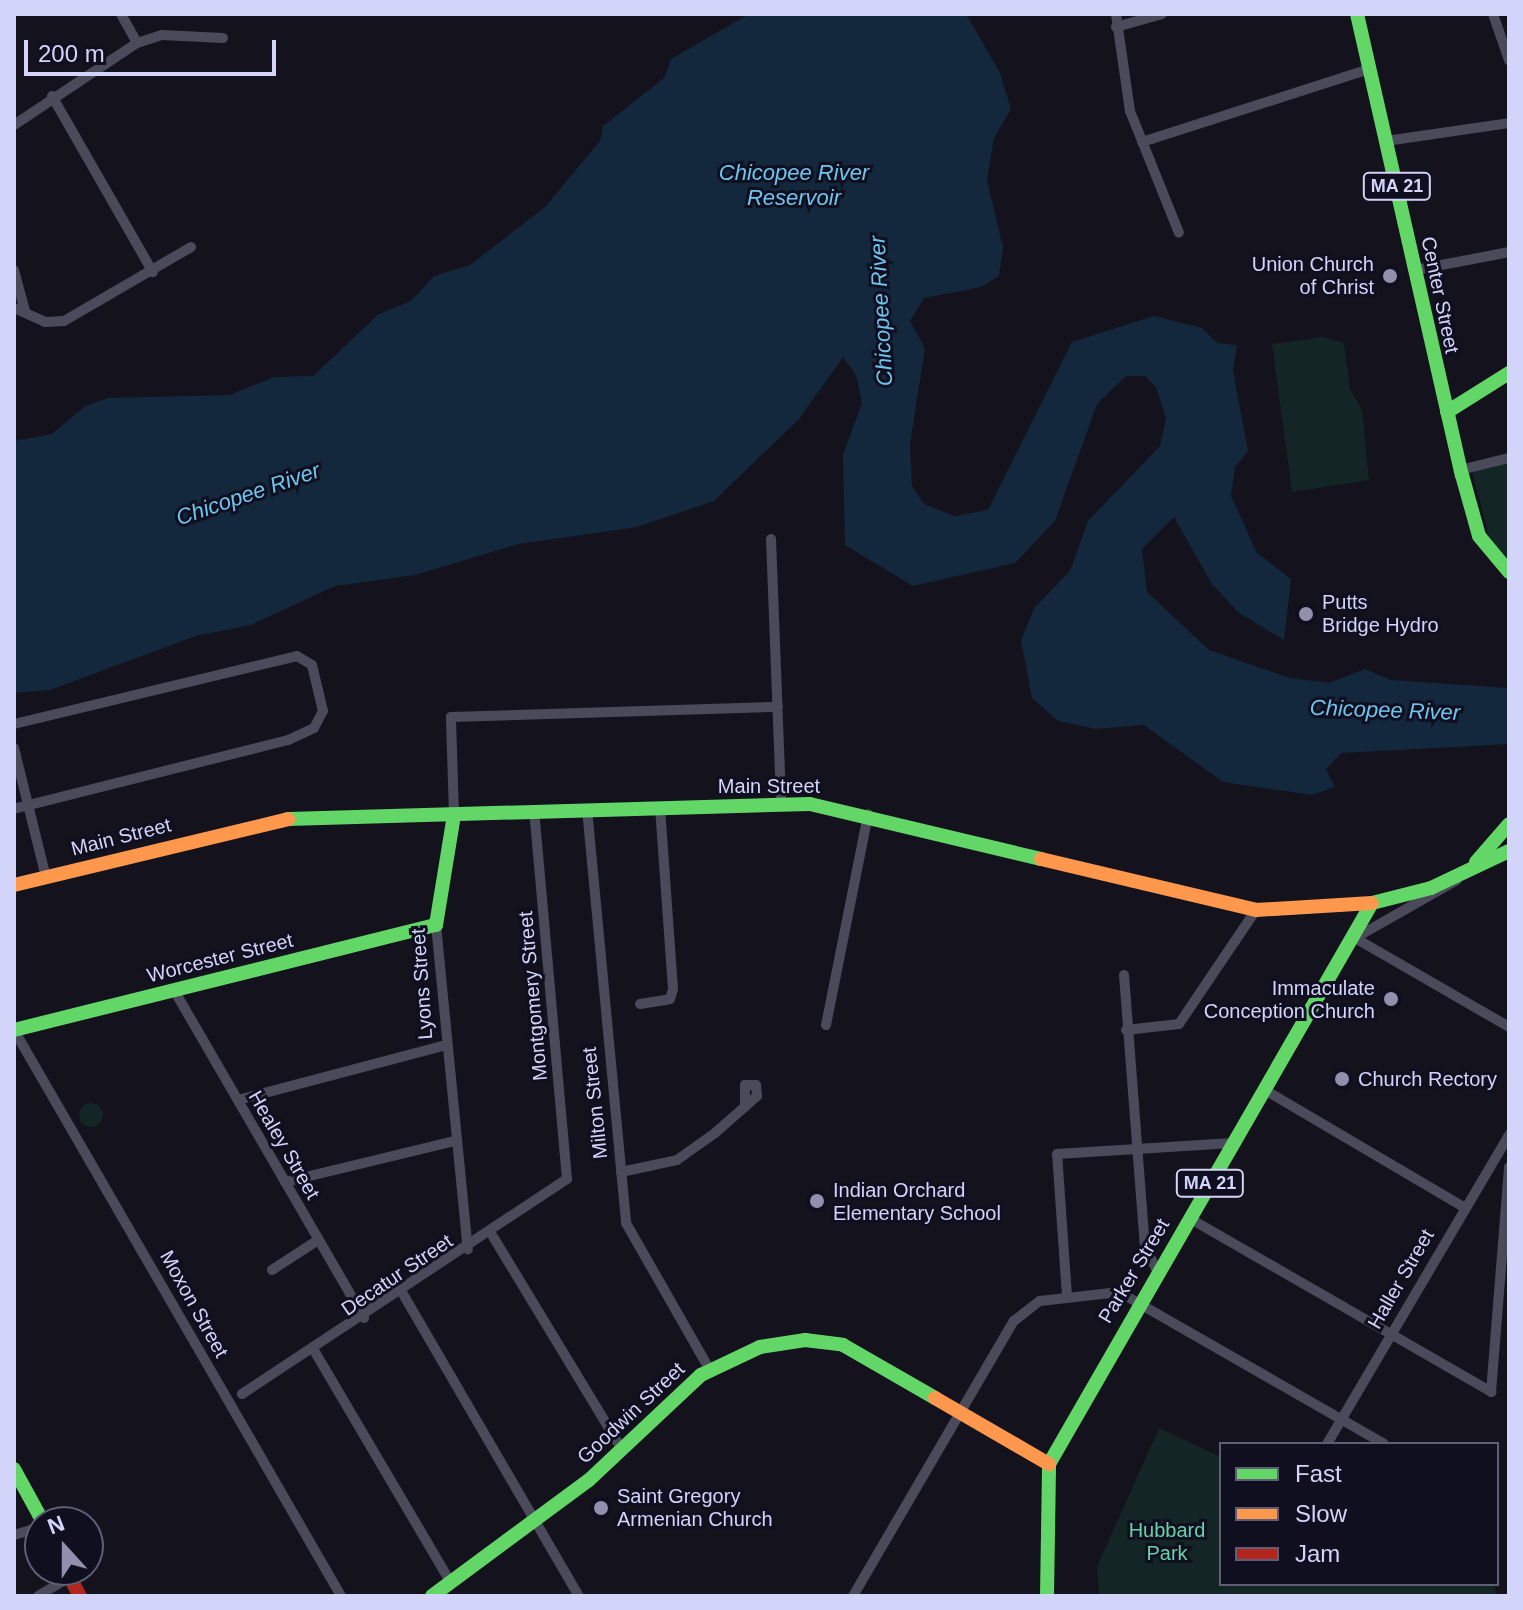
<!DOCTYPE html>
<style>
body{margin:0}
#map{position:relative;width:1523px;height:1610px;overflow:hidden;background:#14121c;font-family:Helvetica,sans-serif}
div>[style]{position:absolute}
.green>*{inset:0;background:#132524}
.round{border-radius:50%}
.water>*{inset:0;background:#13283d}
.street>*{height:10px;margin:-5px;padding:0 5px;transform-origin:5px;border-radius:5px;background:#4a4a5b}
.fast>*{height:14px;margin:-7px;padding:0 7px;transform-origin:7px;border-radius:7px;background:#63d668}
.slow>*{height:14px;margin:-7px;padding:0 7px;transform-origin:7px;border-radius:7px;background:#ff974d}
.jam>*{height:14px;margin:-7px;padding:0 7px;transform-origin:7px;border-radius:7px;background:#b3261e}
.dots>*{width:22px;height:22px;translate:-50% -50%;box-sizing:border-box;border:4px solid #100f1f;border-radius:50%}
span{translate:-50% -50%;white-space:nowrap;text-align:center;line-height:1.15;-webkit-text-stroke:6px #100f1f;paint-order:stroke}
.shield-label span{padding:2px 6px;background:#100f1f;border:2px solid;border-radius:6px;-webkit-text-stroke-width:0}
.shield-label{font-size:18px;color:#d3d4fa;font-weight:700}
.poi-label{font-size:20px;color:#d3d4fa}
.right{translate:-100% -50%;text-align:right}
.left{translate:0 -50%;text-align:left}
.street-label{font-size:20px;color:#d3d4fa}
.park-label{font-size:20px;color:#68d1a8}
.water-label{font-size:22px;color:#6dc4ee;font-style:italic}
.frame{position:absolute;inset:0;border:16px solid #d3d4fa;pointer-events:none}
.legend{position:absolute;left:1219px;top:1442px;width:280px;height:144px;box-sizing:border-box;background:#100f1f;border:2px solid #5e5e77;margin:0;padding:10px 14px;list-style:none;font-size:24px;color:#d3d4fa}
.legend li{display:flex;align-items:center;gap:16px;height:40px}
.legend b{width:40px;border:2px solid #5e5e77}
.north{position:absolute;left:24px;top:1506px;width:80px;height:80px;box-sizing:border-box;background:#100f1f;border:2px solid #5e5e77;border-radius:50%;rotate:339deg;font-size:22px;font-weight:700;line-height:32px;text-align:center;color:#d3d4fa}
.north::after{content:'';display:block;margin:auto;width:28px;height:36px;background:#9090ac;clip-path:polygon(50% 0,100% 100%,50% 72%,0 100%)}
.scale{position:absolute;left:24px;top:40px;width:252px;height:36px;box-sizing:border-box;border:4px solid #d3d4fa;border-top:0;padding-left:10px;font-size:24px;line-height:28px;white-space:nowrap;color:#d3d4fa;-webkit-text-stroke:6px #100f1f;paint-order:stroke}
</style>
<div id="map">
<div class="green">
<i style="clip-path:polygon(1324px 337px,1344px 343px,1350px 389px,1362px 410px,1369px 480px,1292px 492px,1272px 344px)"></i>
<i style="clip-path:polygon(1509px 460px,1509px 562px,1491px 544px,1471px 467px)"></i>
<i class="round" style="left:79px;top:1103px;width:24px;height:24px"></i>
<i style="clip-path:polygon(1159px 1428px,1221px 1457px,1221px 1584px,1494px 1584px,1497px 1596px,1099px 1596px,1097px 1567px)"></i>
</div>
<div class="water">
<i style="clip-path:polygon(749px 14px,966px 14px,1000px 73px,1011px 109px,994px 138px,987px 180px,1003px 247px,999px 276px,981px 287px,924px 298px,910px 321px,925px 348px,910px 444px,912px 486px,924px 504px,954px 516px,988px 510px,1072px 342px,1154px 316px,1202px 328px,1217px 343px,1237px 345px,1233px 371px,1248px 451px,1235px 467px,1231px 496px,1257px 553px,1291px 579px,1284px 640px,1239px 613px,1212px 584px,1174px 517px,1142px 549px,1147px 592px,1209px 650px,1290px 678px,1329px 683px,1365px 669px,1391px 680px,1509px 688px,1509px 744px,1341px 753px,1326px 769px,1335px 787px,1312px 795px,1223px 782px,1144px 725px,1096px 729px,1058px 721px,1032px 698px,1021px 640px,1035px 607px,1070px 571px,1088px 521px,1160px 446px,1166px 418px,1156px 387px,1145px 376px,1126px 376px,1097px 404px,1055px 521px,1015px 563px,913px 586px,845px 545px,843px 455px,862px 403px,856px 375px,843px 357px,799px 419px,714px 501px,637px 527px,518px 544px,415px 575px,335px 586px,251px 625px,196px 636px,50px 690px,14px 693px,14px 441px,52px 434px,85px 406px,108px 398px,230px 395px,274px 377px,313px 376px,379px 314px,411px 301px,434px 276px,470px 265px,545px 207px,600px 141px,603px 126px,664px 78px,671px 59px)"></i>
</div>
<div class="street">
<i style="left:121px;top:14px;width:33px;rotate:61deg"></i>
<i style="left:1116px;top:14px;width:98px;rotate:81.8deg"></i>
<i style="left:1130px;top:111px;width:131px;rotate:68.1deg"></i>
<i style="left:1493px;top:14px;width:49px;rotate:70.8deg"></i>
<i style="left:1116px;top:27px;width:48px;rotate:-15.8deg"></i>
<i style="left:52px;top:96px;width:203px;rotate:60.2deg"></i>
<i style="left:14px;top:125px;width:148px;rotate:-33.7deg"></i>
<i style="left:137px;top:43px;width:26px;rotate:-18deg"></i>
<i style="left:162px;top:35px;width:61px;rotate:2.8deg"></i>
<i style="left:1386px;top:141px;width:124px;rotate:-8.3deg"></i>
<i style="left:1142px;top:142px;width:238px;rotate:-17.8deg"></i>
<i style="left:14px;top:270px;width:42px;rotate:75deg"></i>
<i style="left:1415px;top:270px;width:96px;rotate:-10.8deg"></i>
<i style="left:14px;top:308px;width:34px;rotate:24deg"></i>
<i style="left:45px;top:322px;width:19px;rotate:-3deg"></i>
<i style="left:64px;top:321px;width:147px;rotate:-30.2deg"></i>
<i style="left:1460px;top:470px;width:50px;rotate:-13.8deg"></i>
<i style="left:771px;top:539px;width:265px;rotate:87.8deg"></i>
<i style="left:14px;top:724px;width:291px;rotate:-13.5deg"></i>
<i style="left:297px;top:656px;width:17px;rotate:31deg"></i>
<i style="left:312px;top:665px;width:47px;rotate:76.6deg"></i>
<i style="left:323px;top:711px;width:19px;rotate:118deg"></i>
<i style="left:314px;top:728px;width:29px;rotate:155deg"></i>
<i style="left:288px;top:740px;width:283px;rotate:165.9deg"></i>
<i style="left:14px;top:748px;width:133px;rotate:76.1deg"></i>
<i style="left:587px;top:809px;width:416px;rotate:84.6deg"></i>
<i style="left:626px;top:1223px;width:169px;rotate:60.3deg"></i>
<i style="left:454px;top:815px;width:98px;rotate:-91.8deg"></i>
<i style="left:451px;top:717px;width:327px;rotate:-1.8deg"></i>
<i style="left:436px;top:925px;width:326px;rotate:84.4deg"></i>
<i style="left:1355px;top:938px;width:178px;rotate:30deg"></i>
<i style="left:1355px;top:938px;width:117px;rotate:-29.6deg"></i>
<i style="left:1124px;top:975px;width:273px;rotate:85.6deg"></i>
<i style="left:1145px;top:1247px;width:28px;rotate:63deg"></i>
<i style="left:174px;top:990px;width:379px;rotate:59.9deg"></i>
<i style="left:640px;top:1004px;width:30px;rotate:-9deg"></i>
<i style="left:670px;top:999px;width:10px;rotate:-73deg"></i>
<i style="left:673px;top:989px;width:181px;rotate:-94.1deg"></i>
<i style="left:826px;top:1025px;width:215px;rotate:-78.7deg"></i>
<i style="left:14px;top:1030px;width:654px;rotate:59.98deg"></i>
<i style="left:1126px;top:1030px;width:53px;rotate:-6.5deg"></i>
<i style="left:1179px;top:1024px;width:138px;rotate:-56deg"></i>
<i style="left:1265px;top:1090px;width:231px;rotate:30.5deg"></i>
<i style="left:238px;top:1100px;width:215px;rotate:-14.8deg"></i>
<i style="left:621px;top:1172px;width:57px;rotate:-12.1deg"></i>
<i style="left:677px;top:1160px;width:47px;rotate:-35.4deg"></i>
<i style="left:715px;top:1133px;width:56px;rotate:-41.4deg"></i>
<i style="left:757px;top:1096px;width:11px;rotate:-95deg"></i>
<i style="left:756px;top:1085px;width:11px;rotate:180deg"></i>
<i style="left:745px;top:1085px;width:22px;rotate:90deg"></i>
<i style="left:285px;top:1182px;width:175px;rotate:-13.6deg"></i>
<i style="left:1189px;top:1218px;width:349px;rotate:29.9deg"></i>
<i style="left:1491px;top:1392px;width:226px;rotate:-85.4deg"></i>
<i style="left:492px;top:1235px;width:251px;rotate:58.8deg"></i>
<i style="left:272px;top:1270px;width:55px;rotate:-33.1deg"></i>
<i style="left:403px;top:1294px;width:350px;rotate:59.8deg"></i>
<i style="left:1067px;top:1296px;width:142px;rotate:-94deg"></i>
<i style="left:1057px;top:1154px;width:176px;rotate:-3.6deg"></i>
<i style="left:315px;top:1352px;width:266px;rotate:59.5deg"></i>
<i style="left:242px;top:1394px;width:390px;rotate:-33.5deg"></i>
<i style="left:567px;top:1179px;width:370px;rotate:-95.1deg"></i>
<i style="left:1327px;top:1444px;width:359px;rotate:-59.5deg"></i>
<i style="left:14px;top:1535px;width:27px;rotate:-17deg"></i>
<i style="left:38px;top:1596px;width:37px;rotate:-31deg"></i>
<i style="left:853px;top:1596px;width:319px;rotate:-59.7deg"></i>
<i style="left:1014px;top:1321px;width:33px;rotate:-38deg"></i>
<i style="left:1040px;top:1301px;width:80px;rotate:-6.5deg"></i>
<i style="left:1119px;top:1292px;width:305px;rotate:29.8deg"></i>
</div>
<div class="fast">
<i style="left:1357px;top:14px;width:473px;rotate:77.2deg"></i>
<i style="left:1462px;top:475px;width:63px;rotate:74.4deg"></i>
<i style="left:1479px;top:536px;width:47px;rotate:50.2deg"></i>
<i style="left:1447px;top:412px;width:73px;rotate:-32.2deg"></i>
<i style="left:288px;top:819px;width:522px;rotate:-1.65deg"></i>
<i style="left:810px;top:804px;width:237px;rotate:13.4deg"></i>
<i style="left:1476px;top:862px;width:50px;rotate:-49deg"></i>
<i style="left:14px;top:1030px;width:435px;rotate:-14deg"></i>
<i style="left:436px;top:925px;width:111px;rotate:-80.7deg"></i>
<i style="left:14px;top:1469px;width:60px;rotate:61.3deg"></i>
<i style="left:432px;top:1596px;width:195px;rotate:-36.5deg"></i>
<i style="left:589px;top:1480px;width:154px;rotate:-43.2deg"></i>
<i style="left:701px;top:1375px;width:65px;rotate:-25.4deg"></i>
<i style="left:760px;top:1347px;width:46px;rotate:-8.8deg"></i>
<i style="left:805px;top:1340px;width:38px;rotate:7deg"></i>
<i style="left:843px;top:1345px;width:106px;rotate:29.9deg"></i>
<i style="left:1047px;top:1596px;width:132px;rotate:-89.1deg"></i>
<i style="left:1049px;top:1464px;width:647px;rotate:-60.07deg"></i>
<i style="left:1372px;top:903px;width:61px;rotate:-14.3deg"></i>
<i style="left:1431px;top:888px;width:86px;rotate:-25.4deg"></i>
</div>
<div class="slow">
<i style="left:1041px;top:859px;width:221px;rotate:13.3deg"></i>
<i style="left:1256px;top:910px;width:116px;rotate:-3.5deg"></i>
<i style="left:14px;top:885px;width:282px;rotate:-13.5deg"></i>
<i style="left:935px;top:1398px;width:132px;rotate:30.1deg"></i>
</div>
<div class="jam">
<i style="left:66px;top:1570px;width:30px;rotate:62deg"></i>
</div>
<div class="dots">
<i style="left:1390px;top:276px;background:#9090ac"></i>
<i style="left:1306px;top:614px;background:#9090ac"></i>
<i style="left:1391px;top:999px;background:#9090ac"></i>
<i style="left:1342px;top:1079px;background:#9090ac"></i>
<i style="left:817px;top:1201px;background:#9090ac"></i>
<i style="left:601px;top:1508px;background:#9090ac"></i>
</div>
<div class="shield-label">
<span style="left:1397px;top:186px">MA 21</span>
<span style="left:1210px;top:1183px">MA 21</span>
</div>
<div class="poi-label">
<span class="right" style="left:1374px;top:276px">Union Church<br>of Christ</span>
<span class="left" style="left:1322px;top:614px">Putts<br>Bridge Hydro</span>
<span class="right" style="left:1375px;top:1000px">Immaculate<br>Conception Church</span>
<span class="left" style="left:1358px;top:1079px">Church Rectory</span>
<span class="left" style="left:833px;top:1202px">Indian Orchard<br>Elementary School</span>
<span class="left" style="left:617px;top:1508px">Saint Gregory<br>Armenian Church</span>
</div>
<div class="street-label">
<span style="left:1440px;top:295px;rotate:78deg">Center Street</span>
<span style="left:769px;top:786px">Main Street</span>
<span style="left:121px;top:837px;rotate:-14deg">Main Street</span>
<span style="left:220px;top:958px;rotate:-14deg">Worcester Street</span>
<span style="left:422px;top:984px;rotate:-94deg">Lyons Street</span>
<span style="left:533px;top:996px;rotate:-95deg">Montgomery Street</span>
<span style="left:595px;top:1103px;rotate:-96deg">Milton Street</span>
<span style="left:284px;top:1145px;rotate:60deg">Healey Street</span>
<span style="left:1134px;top:1271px;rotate:-59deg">Parker Street</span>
<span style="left:397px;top:1275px;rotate:-34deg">Decatur Street</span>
<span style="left:1401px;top:1279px;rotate:-60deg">Haller Street</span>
<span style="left:194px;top:1304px;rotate:61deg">Moxon Street</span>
<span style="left:631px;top:1413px;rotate:-43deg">Goodwin Street</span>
</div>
<div class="park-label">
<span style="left:1167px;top:1542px">Hubbard<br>Park</span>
</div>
<div class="water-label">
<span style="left:794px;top:185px">Chicopee River<br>Reservoir</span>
<span style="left:881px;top:311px;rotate:-93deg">Chicopee River</span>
<span style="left:248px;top:494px;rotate:-19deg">Chicopee River</span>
<span style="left:1385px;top:710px;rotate:2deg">Chicopee River</span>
</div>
<div class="frame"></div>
<ul class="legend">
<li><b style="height:10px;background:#63d668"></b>Fast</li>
<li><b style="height:10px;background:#ff974d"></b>Slow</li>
<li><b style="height:10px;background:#b3261e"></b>Jam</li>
</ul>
<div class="north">N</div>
<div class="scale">200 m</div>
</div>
